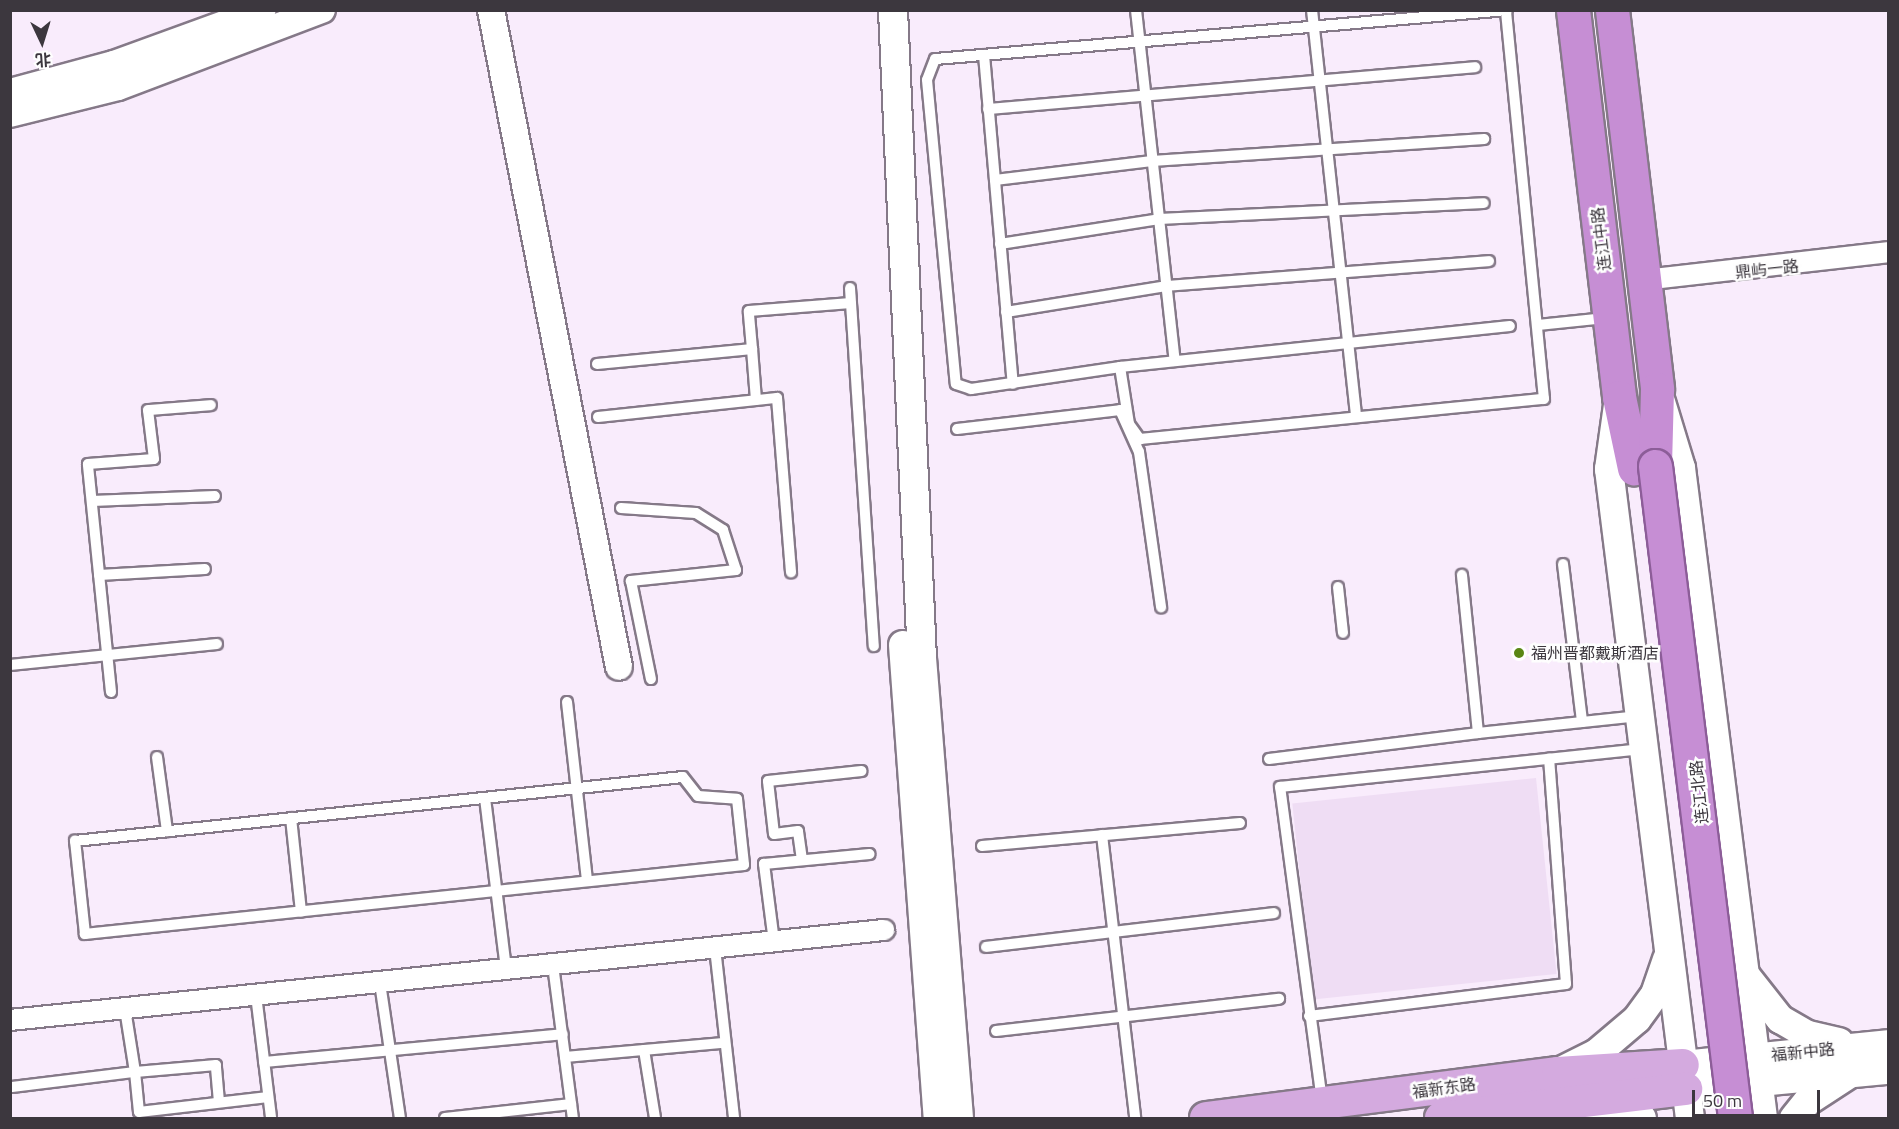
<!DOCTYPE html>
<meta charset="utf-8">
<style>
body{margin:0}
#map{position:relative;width:1899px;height:1129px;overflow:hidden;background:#f9ecfc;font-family:"Titillium Web","Noto Sans SC",sans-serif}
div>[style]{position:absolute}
.built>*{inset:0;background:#efddf4;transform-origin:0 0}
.roads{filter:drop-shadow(2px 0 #857988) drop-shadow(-2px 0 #857988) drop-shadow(0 2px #857988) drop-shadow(0 -2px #857988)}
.service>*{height:10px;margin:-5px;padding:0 5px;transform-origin:5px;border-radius:5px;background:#fff}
.minor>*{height:20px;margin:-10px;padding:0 10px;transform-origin:10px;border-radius:10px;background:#fff}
.tertiary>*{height:26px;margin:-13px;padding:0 13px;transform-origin:13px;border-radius:13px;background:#fff}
.secondary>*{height:28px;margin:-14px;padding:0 14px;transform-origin:14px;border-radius:14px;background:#fff}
.primary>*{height:32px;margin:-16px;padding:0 16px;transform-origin:16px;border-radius:16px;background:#d4aadf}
.trunk>*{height:33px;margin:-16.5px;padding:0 16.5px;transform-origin:16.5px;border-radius:16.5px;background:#c68ed4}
.bridges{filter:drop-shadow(2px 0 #8c5d98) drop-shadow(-2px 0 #8c5d98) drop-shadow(0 2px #8c5d98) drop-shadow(0 -2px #8c5d98)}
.trunk-bridge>*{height:33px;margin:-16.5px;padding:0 16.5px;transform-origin:16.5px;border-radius:16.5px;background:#c68ed4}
.dots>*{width:16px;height:16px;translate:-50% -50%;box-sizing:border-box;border:3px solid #fefefe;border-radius:50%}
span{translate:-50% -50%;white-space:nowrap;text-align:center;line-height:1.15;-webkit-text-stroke:5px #fefefe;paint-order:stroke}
.street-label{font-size:16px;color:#3c373e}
.poi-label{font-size:16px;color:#3c373e}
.left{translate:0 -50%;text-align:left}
.frame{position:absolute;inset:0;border:12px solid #3c373e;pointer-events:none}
.north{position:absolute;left:12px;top:12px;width:60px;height:60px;-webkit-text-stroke:4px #fefefe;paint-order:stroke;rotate:176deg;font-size:16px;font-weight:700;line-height:24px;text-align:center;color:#3c373e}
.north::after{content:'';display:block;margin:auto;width:21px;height:27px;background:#3c373e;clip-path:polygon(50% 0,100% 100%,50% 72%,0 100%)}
.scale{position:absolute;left:1692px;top:1090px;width:128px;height:27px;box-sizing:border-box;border:3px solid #3c373e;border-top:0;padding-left:8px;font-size:18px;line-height:21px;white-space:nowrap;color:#3c373e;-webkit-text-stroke:4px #fefefe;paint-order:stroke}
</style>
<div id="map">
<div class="built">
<i style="left:1536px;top:778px;width:197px;height:245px;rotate:84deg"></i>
</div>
<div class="roads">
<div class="service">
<i style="left:1136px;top:10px;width:353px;rotate:83.7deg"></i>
<i style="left:1312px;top:10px;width:409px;rotate:83.8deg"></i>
<i style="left:1507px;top:10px;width:574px;rotate:175.1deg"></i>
<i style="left:935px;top:59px;width:22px;rotate:111deg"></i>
<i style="left:927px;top:80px;width:305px;rotate:84.6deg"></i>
<i style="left:956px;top:384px;width:16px;rotate:18deg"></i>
<i style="left:971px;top:389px;width:151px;rotate:-8.4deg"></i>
<i style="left:1120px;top:367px;width:392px;rotate:-6deg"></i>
<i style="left:984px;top:55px;width:330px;rotate:85deg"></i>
<i style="left:988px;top:109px;width:489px;rotate:-4.9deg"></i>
<i style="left:995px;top:180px;width:158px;rotate:-6.9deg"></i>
<i style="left:1152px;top:161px;width:333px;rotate:-3.8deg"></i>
<i style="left:1000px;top:244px;width:161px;rotate:-8.9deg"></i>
<i style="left:1159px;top:219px;width:325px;rotate:-2.8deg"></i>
<i style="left:850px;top:288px;width:359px;rotate:86.2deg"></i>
<i style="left:1006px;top:312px;width:162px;rotate:-9.2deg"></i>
<i style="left:1166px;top:286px;width:324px;rotate:-4.4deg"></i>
<i style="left:1538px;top:325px;width:68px;rotate:-5.9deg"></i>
<i style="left:752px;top:349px;width:51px;rotate:85.5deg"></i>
<i style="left:597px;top:364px;width:156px;rotate:-5.5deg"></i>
<i style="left:752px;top:349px;width:38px;rotate:-95deg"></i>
<i style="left:749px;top:311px;width:102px;rotate:-4.5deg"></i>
<i style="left:1120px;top:367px;width:58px;rotate:81deg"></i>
<i style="left:1129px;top:424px;width:19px;rotate:54deg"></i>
<i style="left:1140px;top:439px;width:406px;rotate:-5.7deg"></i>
<i style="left:1544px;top:399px;width:391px;rotate:-95.6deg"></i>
<i style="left:598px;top:417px;width:180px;rotate:-6.1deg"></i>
<i style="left:777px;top:398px;width:175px;rotate:85.4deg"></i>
<i style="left:957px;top:429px;width:164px;rotate:-6.6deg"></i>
<i style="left:1120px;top:410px;width:46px;rotate:65.7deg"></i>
<i style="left:1139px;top:452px;width:157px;rotate:81.9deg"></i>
<i style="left:92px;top:501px;width:123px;rotate:-2.3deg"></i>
<i style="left:621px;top:508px;width:75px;rotate:3.8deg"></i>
<i style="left:696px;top:513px;width:32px;rotate:32deg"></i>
<i style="left:723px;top:530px;width:42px;rotate:72deg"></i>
<i style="left:736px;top:570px;width:106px;rotate:174deg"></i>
<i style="left:631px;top:581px;width:100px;rotate:78.5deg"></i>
<i style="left:1563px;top:564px;width:159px;rotate:83.1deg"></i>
<i style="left:99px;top:575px;width:106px;rotate:-3.2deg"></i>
<i style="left:1338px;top:587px;width:46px;rotate:83.8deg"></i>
<i style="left:10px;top:665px;width:208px;rotate:-5.8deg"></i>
<i style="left:111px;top:692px;width:229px;rotate:-95.8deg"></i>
<i style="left:88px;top:464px;width:66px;rotate:-4.3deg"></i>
<i style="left:154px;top:459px;width:49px;rotate:-97deg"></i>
<i style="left:148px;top:410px;width:63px;rotate:-4.5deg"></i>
<i style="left:567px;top:702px;width:180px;rotate:83.6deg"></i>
<i style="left:1478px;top:733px;width:162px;rotate:-6deg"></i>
<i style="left:157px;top:757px;width:75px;rotate:82.3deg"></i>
<i style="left:1269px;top:759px;width:211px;rotate:-7.1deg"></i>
<i style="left:1478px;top:733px;width:159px;rotate:-95.8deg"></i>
<i style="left:683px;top:777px;width:24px;rotate:52deg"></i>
<i style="left:698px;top:796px;width:39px;rotate:4deg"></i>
<i style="left:737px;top:799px;width:66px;rotate:83.9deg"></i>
<i style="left:744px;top:865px;width:663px;rotate:174.02deg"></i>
<i style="left:85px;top:934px;width:94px;rotate:-96.1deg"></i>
<i style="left:75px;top:841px;width:611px;rotate:-6.01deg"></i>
<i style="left:485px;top:798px;width:173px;rotate:83deg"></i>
<i style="left:291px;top:818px;width:94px;rotate:83.9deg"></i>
<i style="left:1102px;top:835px;width:285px;rotate:83.3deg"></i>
<i style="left:982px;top:846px;width:259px;rotate:-5.1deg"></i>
<i style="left:802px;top:860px;width:29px;rotate:-98deg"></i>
<i style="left:798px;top:831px;width:24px;rotate:173deg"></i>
<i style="left:774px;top:834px;width:53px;rotate:-96.5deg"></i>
<i style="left:768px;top:781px;width:94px;rotate:-6.1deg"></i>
<i style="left:774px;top:942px;width:79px;rotate:-97.3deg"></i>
<i style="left:764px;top:864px;width:106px;rotate:-5.4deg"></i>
<i style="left:986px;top:947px;width:290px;rotate:-6.7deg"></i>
<i style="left:715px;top:948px;width:171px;rotate:83.6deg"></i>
<i style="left:553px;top:965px;width:154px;rotate:82.6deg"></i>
<i style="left:380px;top:983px;width:136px;rotate:81.6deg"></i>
<i style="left:256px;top:995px;width:124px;rotate:83deg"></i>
<i style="left:1309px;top:1016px;width:259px;rotate:-7.1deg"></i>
<i style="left:1566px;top:984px;width:226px;rotate:-94.3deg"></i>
<i style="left:996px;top:1031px;width:285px;rotate:-6.5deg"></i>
<i style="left:644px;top:1050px;width:69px;rotate:80.8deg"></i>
<i style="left:565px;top:1057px;width:159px;rotate:-5.1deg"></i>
<i style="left:264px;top:1062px;width:300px;rotate:-5.3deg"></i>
<i style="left:12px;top:1087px;width:124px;rotate:-7deg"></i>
<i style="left:135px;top:1072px;width:64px;rotate:-99deg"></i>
<i style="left:1322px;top:1101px;width:317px;rotate:-97.6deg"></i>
<i style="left:1280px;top:787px;width:364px;rotate:-6deg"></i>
<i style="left:219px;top:1102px;width:37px;rotate:-95deg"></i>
<i style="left:216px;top:1065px;width:81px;rotate:175.1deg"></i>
<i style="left:135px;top:1072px;width:40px;rotate:84.3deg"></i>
<i style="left:139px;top:1112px;width:130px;rotate:-6.6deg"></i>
<i style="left:445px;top:1118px;width:127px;rotate:-6.3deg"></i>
</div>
<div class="minor">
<i style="left:1644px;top:280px;width:246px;rotate:-6.5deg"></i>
<i style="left:10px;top:1020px;width:879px;rotate:-5.88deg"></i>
</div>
<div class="tertiary">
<i style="left:491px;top:10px;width:669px;rotate:78.98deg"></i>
<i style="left:10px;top:92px;width:108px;rotate:-15.1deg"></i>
<i style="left:114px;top:64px;width:158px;rotate:-20deg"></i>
<i style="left:10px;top:114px;width:111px;rotate:-14deg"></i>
<i style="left:118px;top:87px;width:218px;rotate:-20.7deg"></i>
</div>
<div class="secondary">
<i style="left:893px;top:10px;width:649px;rotate:87.44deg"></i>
<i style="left:922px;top:658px;width:461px;rotate:85.4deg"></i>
<i style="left:1661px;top:402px;width:69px;rotate:73.1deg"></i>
<i style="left:1681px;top:468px;width:655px;rotate:82.81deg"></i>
<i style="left:1618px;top:405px;width:65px;rotate:98deg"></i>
<i style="left:1609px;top:469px;width:654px;rotate:82.89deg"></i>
<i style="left:903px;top:645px;width:474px;rotate:85.8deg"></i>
<i style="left:1746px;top:976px;width:55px;rotate:51.7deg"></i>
<i style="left:1780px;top:1019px;width:32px;rotate:30deg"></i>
<i style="left:1808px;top:1035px;width:32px;rotate:13deg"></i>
<i style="left:1683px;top:1065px;width:206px;rotate:-5.8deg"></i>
<i style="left:1559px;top:1072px;width:42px;rotate:-26.6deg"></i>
<i style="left:1597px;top:1053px;width:52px;rotate:-40.4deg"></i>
<i style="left:1637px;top:1019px;width:31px;rotate:-54deg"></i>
<i style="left:1655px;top:994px;width:37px;rotate:-71deg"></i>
<i style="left:1686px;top:1089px;width:203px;rotate:-5.4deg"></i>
<i style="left:1576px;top:1114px;width:66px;rotate:3.5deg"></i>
<i style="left:1794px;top:1118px;width:22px;rotate:-51deg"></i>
<i style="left:1808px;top:1101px;width:48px;rotate:-33deg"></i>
</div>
<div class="primary">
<i style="left:1206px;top:1118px;width:355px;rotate:-7.3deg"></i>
<i style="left:1558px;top:1073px;width:125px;rotate:-3.7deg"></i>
<i style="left:1441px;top:1118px;width:247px;rotate:-6.8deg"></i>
</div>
<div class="trunk">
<i style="left:1573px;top:10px;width:390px;rotate:83.2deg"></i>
<i style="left:1619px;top:397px;width:73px;rotate:78.1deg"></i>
<i style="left:1612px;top:10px;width:382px;rotate:83.2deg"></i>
<i style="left:1657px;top:389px;width:77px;rotate:91.5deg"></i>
</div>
</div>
<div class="bridges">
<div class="trunk-bridge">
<i style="left:1655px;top:466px;width:657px;rotate:83deg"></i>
</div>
</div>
<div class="dots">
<i style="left:1519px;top:653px;background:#5a8614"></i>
</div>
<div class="street-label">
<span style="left:1601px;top:239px;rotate:-97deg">连江中路</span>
<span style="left:1767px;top:269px;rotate:-6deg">鼎屿一路</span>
<span style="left:1699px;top:792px;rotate:-96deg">连江北路</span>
<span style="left:1803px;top:1052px;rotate:-6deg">福新中路</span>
<span style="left:1444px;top:1088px;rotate:-8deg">福新东路</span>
</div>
<div class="poi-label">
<span class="left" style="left:1531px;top:653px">福州晋都戴斯酒店</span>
</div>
<div class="frame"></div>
<div class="north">北</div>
<div class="scale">50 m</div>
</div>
